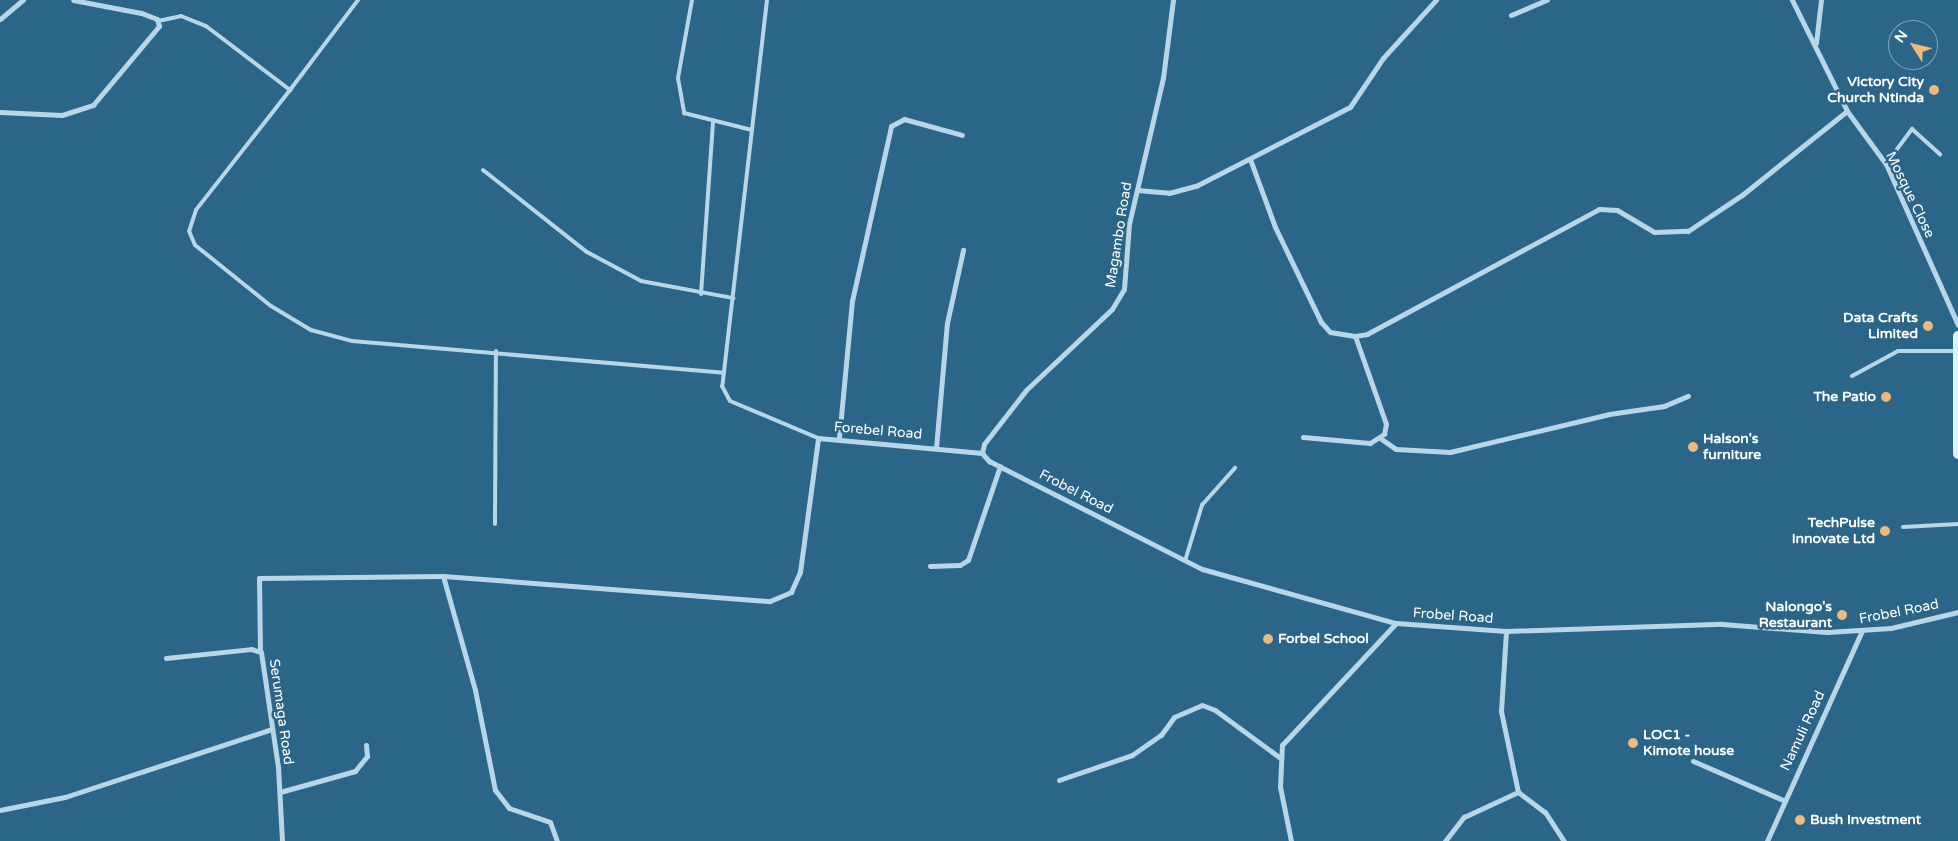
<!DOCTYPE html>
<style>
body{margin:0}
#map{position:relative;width:1958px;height:841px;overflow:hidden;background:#2b6587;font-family:"Varela Round",sans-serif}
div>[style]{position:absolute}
.lane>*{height:4px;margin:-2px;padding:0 2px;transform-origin:2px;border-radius:2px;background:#b7d6e8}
.street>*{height:5px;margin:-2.5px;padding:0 2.5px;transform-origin:2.5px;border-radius:2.5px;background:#b7d6e8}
.secondary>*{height:10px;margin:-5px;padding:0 5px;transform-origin:5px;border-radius:5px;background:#e1eff7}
.dots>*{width:14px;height:14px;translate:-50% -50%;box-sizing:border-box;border:2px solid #2b6587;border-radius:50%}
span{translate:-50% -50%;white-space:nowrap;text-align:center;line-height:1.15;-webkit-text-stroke:5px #2b6587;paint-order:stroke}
.poi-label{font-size:14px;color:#fff;font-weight:700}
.right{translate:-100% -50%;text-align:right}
.left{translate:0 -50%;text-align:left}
.street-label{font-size:14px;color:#fff}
.north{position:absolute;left:1888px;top:20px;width:50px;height:50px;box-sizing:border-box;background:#2b6587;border:1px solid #80a3b7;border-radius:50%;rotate:306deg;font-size:14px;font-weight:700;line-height:20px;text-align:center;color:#fff}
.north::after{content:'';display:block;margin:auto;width:18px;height:22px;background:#eeb97f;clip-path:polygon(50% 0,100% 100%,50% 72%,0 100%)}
</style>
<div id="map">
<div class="lane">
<i style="left:692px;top:0;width:79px;rotate:100.2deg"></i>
<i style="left:678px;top:78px;width:36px;rotate:80deg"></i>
<i style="left:684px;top:113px;width:70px;rotate:14deg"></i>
<i style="left:767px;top:0;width:389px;rotate:96.6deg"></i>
<i style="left:722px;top:386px;width:17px;rotate:62deg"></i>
<i style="left:730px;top:401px;width:95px;rotate:22.8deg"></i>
<i style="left:158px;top:21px;width:24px;rotate:-12deg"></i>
<i style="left:181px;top:16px;width:27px;rotate:22deg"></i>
<i style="left:206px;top:26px;width:106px;rotate:37.3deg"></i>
<i style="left:290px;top:90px;width:152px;rotate:128.1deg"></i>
<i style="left:196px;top:210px;width:22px;rotate:108deg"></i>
<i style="left:189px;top:231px;width:15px;rotate:67deg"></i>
<i style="left:195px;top:245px;width:97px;rotate:38.8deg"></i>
<i style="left:271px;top:306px;width:47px;rotate:31deg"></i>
<i style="left:311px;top:330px;width:42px;rotate:15deg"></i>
<i style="left:352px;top:341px;width:373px;rotate:4.9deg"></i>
<i style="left:290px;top:90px;width:113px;rotate:-52.9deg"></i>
<i style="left:1886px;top:164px;width:44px;rotate:-53.4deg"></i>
<i style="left:1912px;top:129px;width:38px;rotate:42deg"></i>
<i style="left:483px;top:170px;width:132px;rotate:38.3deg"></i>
<i style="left:587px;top:252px;width:61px;rotate:28.2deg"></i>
<i style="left:641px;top:281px;width:94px;rotate:10.5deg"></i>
<i style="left:701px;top:294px;width:172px;rotate:-86deg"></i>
<i style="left:1852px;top:376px;width:52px;rotate:-28.5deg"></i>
<i style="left:1898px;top:351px;width:58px"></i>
<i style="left:495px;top:524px;width:173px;rotate:-89.7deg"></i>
<i style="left:1903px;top:527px;width:55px;rotate:-3.1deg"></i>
<i style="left:1185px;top:561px;width:59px;rotate:-73.1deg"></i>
<i style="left:1202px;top:505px;width:50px;rotate:-48.3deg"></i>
</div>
<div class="street">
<i style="left:1792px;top:0;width:124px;rotate:63.6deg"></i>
<i style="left:1847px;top:111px;width:66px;rotate:53.7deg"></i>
<i style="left:1886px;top:164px;width:176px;rotate:65.9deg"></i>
<i style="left:1511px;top:15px;width:39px;rotate:-23deg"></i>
<i style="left:0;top:19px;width:30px;rotate:-40deg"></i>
<i style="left:1816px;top:43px;width:43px;rotate:-83.4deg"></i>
<i style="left:0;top:112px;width:62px;rotate:2.8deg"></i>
<i style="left:62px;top:115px;width:33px;rotate:-18deg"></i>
<i style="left:93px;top:105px;width:103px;rotate:-50.1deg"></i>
<i style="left:159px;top:26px;width:7px;rotate:-106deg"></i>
<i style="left:157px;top:19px;width:17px;rotate:-159deg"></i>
<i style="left:141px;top:13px;width:69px;rotate:-169.2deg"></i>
<i style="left:1250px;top:159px;width:72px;rotate:69.8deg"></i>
<i style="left:1275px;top:227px;width:106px;rotate:64.2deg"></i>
<i style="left:1321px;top:322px;width:13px;rotate:48deg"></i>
<i style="left:1330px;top:332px;width:25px;rotate:9deg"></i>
<i style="left:1355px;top:336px;width:12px;rotate:-9deg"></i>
<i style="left:1367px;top:334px;width:264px;rotate:-28.3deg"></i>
<i style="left:1599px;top:209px;width:18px;rotate:3deg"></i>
<i style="left:1617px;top:210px;width:43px;rotate:30.7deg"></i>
<i style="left:1654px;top:232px;width:34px;rotate:-2deg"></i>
<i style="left:1688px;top:231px;width:65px;rotate:-33.7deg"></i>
<i style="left:1742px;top:195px;width:134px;rotate:-38.7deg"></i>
<i style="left:1137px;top:190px;width:32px;rotate:5deg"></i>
<i style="left:1169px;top:193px;width:28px;rotate:-15deg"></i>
<i style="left:1196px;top:186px;width:173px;rotate:-27.2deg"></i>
<i style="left:1350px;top:107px;width:59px;rotate:-56deg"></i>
<i style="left:1383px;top:58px;width:79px;rotate:-47.6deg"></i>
<i style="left:1303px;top:437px;width:67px;rotate:5.1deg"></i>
<i style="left:1370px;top:443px;width:17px;rotate:-33deg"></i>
<i style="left:1384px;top:434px;width:10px;rotate:-79deg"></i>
<i style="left:1386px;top:424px;width:93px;rotate:-109.4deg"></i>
<i style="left:839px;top:438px;width:138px;rotate:-84.6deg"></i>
<i style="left:852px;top:301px;width:179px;rotate:-77.4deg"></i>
<i style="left:891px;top:126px;width:15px;rotate:-28deg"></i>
<i style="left:904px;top:119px;width:60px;rotate:15.4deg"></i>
<i style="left:1380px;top:438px;width:19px;rotate:35deg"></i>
<i style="left:1396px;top:449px;width:54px;rotate:3.2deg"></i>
<i style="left:1450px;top:452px;width:163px;rotate:-13.4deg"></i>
<i style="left:1609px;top:414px;width:56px;rotate:-8.3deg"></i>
<i style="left:1664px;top:406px;width:26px;rotate:-23deg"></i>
<i style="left:936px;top:448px;width:125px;rotate:-85deg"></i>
<i style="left:947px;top:323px;width:75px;rotate:-77.6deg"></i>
<i style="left:982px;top:453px;width:11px;rotate:49deg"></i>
<i style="left:989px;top:461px;width:239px;rotate:26.9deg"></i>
<i style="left:1202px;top:569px;width:201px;rotate:15.6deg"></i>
<i style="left:1396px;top:623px;width:110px;rotate:4.2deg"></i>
<i style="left:1506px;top:631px;width:216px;rotate:-1.9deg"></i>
<i style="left:1722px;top:624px;width:105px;rotate:4.4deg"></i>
<i style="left:1827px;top:632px;width:64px;rotate:-3.6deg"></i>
<i style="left:1891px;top:628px;width:69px;rotate:-13.4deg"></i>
<i style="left:982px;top:453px;width:9px;rotate:-77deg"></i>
<i style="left:984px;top:444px;width:68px;rotate:-52.1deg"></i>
<i style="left:1026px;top:390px;width:118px;rotate:-43.3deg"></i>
<i style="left:1112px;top:309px;width:23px;rotate:-59deg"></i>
<i style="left:1124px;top:289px;width:65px;rotate:-85.6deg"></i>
<i style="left:1129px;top:224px;width:150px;rotate:-76.9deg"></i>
<i style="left:1163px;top:78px;width:79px;rotate:-82.7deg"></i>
<i style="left:930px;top:566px;width:30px;rotate:-2deg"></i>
<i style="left:960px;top:565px;width:9px;rotate:-32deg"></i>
<i style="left:968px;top:560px;width:99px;rotate:-71.2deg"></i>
<i style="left:443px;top:576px;width:328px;rotate:4.4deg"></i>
<i style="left:770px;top:601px;width:23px;rotate:-23deg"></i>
<i style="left:791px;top:592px;width:22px;rotate:-66deg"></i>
<i style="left:800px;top:572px;width:135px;rotate:-82.3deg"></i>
<i style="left:818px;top:438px;width:165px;rotate:5.2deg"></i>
<i style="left:260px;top:651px;width:73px;rotate:-90.8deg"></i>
<i style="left:259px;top:578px;width:184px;rotate:-0.6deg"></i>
<i style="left:443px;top:576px;width:118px;rotate:74.3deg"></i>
<i style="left:475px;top:690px;width:102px;rotate:78.7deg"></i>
<i style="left:495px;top:790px;width:23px;rotate:52deg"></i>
<i style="left:509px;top:808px;width:43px;rotate:18.9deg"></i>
<i style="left:550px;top:822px;width:20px;rotate:70deg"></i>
<i style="left:166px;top:658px;width:85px;rotate:-6deg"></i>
<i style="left:251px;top:649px;width:10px;rotate:17deg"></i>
<i style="left:261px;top:652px;width:116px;rotate:81.6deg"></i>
<i style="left:278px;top:767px;width:74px;rotate:86.9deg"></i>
<i style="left:1693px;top:761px;width:98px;rotate:23.4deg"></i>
<i style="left:1059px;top:780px;width:77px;rotate:-18.9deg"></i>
<i style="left:1132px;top:755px;width:35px;rotate:-35deg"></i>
<i style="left:1161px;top:735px;width:22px;rotate:-54deg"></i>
<i style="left:1174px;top:717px;width:30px;rotate:-23deg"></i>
<i style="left:1202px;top:705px;width:14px;rotate:21deg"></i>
<i style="left:1215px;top:710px;width:79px;rotate:36.3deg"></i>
<i style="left:280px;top:792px;width:78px;rotate:-15.6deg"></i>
<i style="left:355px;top:771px;width:19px;rotate:-51deg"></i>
<i style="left:367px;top:756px;width:11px;rotate:-95deg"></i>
<i style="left:1518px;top:792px;width:34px;rotate:37deg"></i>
<i style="left:1545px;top:812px;width:35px;rotate:57deg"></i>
<i style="left:0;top:810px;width:66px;rotate:-11.3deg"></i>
<i style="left:65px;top:797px;width:218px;rotate:-18.2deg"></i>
<i style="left:1291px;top:841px;width:55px;rotate:-101.5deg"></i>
<i style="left:1280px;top:787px;width:42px;rotate:-87.3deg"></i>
<i style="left:1282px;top:745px;width:167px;rotate:-46.9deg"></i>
<i style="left:1445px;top:841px;width:31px;rotate:-52deg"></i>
<i style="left:1464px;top:817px;width:60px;rotate:-24.8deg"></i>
<i style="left:1518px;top:792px;width:83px;rotate:-101.9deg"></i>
<i style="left:1501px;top:711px;width:80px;rotate:-86.4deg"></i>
<i style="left:1767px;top:841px;width:230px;rotate:-65.7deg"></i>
</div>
<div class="secondary">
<i style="left:1958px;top:336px;width:118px;rotate:90deg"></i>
</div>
<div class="dots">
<i style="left:1934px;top:90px;background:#eeb97f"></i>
<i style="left:1928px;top:326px;background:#eeb97f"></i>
<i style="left:1886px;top:397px;background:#eeb97f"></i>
<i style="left:1693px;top:447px;background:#eeb97f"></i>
<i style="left:1885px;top:531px;background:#eeb97f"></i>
<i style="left:1842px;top:615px;background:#eeb97f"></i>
<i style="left:1268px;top:639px;background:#eeb97f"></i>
<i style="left:1633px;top:743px;background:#eeb97f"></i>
<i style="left:1800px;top:820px;background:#eeb97f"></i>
</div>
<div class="poi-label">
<span class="right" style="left:1924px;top:90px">Victory City<br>Church Ntinda</span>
<span class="right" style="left:1918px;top:326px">Data Crafts<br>Limited</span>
<span class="right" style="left:1876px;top:397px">The Patio</span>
<span class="left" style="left:1703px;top:447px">Halson's<br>furniture</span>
<span class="right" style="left:1875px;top:531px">TechPulse<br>Innovate Ltd</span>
<span class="right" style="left:1832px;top:615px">Nalongo's<br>Restaurant</span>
<span class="left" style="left:1278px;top:639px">Forbel School</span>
<span class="left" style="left:1643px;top:743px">LOC1 -<br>Kimote house</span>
<span class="left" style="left:1810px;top:820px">Bush Investment</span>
</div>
<div class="street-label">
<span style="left:1910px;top:195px;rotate:64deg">Mosque Close</span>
<span style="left:1119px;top:235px;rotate:-81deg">Magambo Road</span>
<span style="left:878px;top:431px;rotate:5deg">Forebel Road</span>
<span style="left:1076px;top:492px;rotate:27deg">Frobel Road</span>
<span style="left:1899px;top:612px;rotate:-11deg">Frobel Road</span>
<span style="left:1453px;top:616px;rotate:4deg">Frobel Road</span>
<span style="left:281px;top:712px;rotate:82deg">Serumaga Road</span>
<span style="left:1803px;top:731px;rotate:-65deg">Namuli Road</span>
</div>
<div class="north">N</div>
</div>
